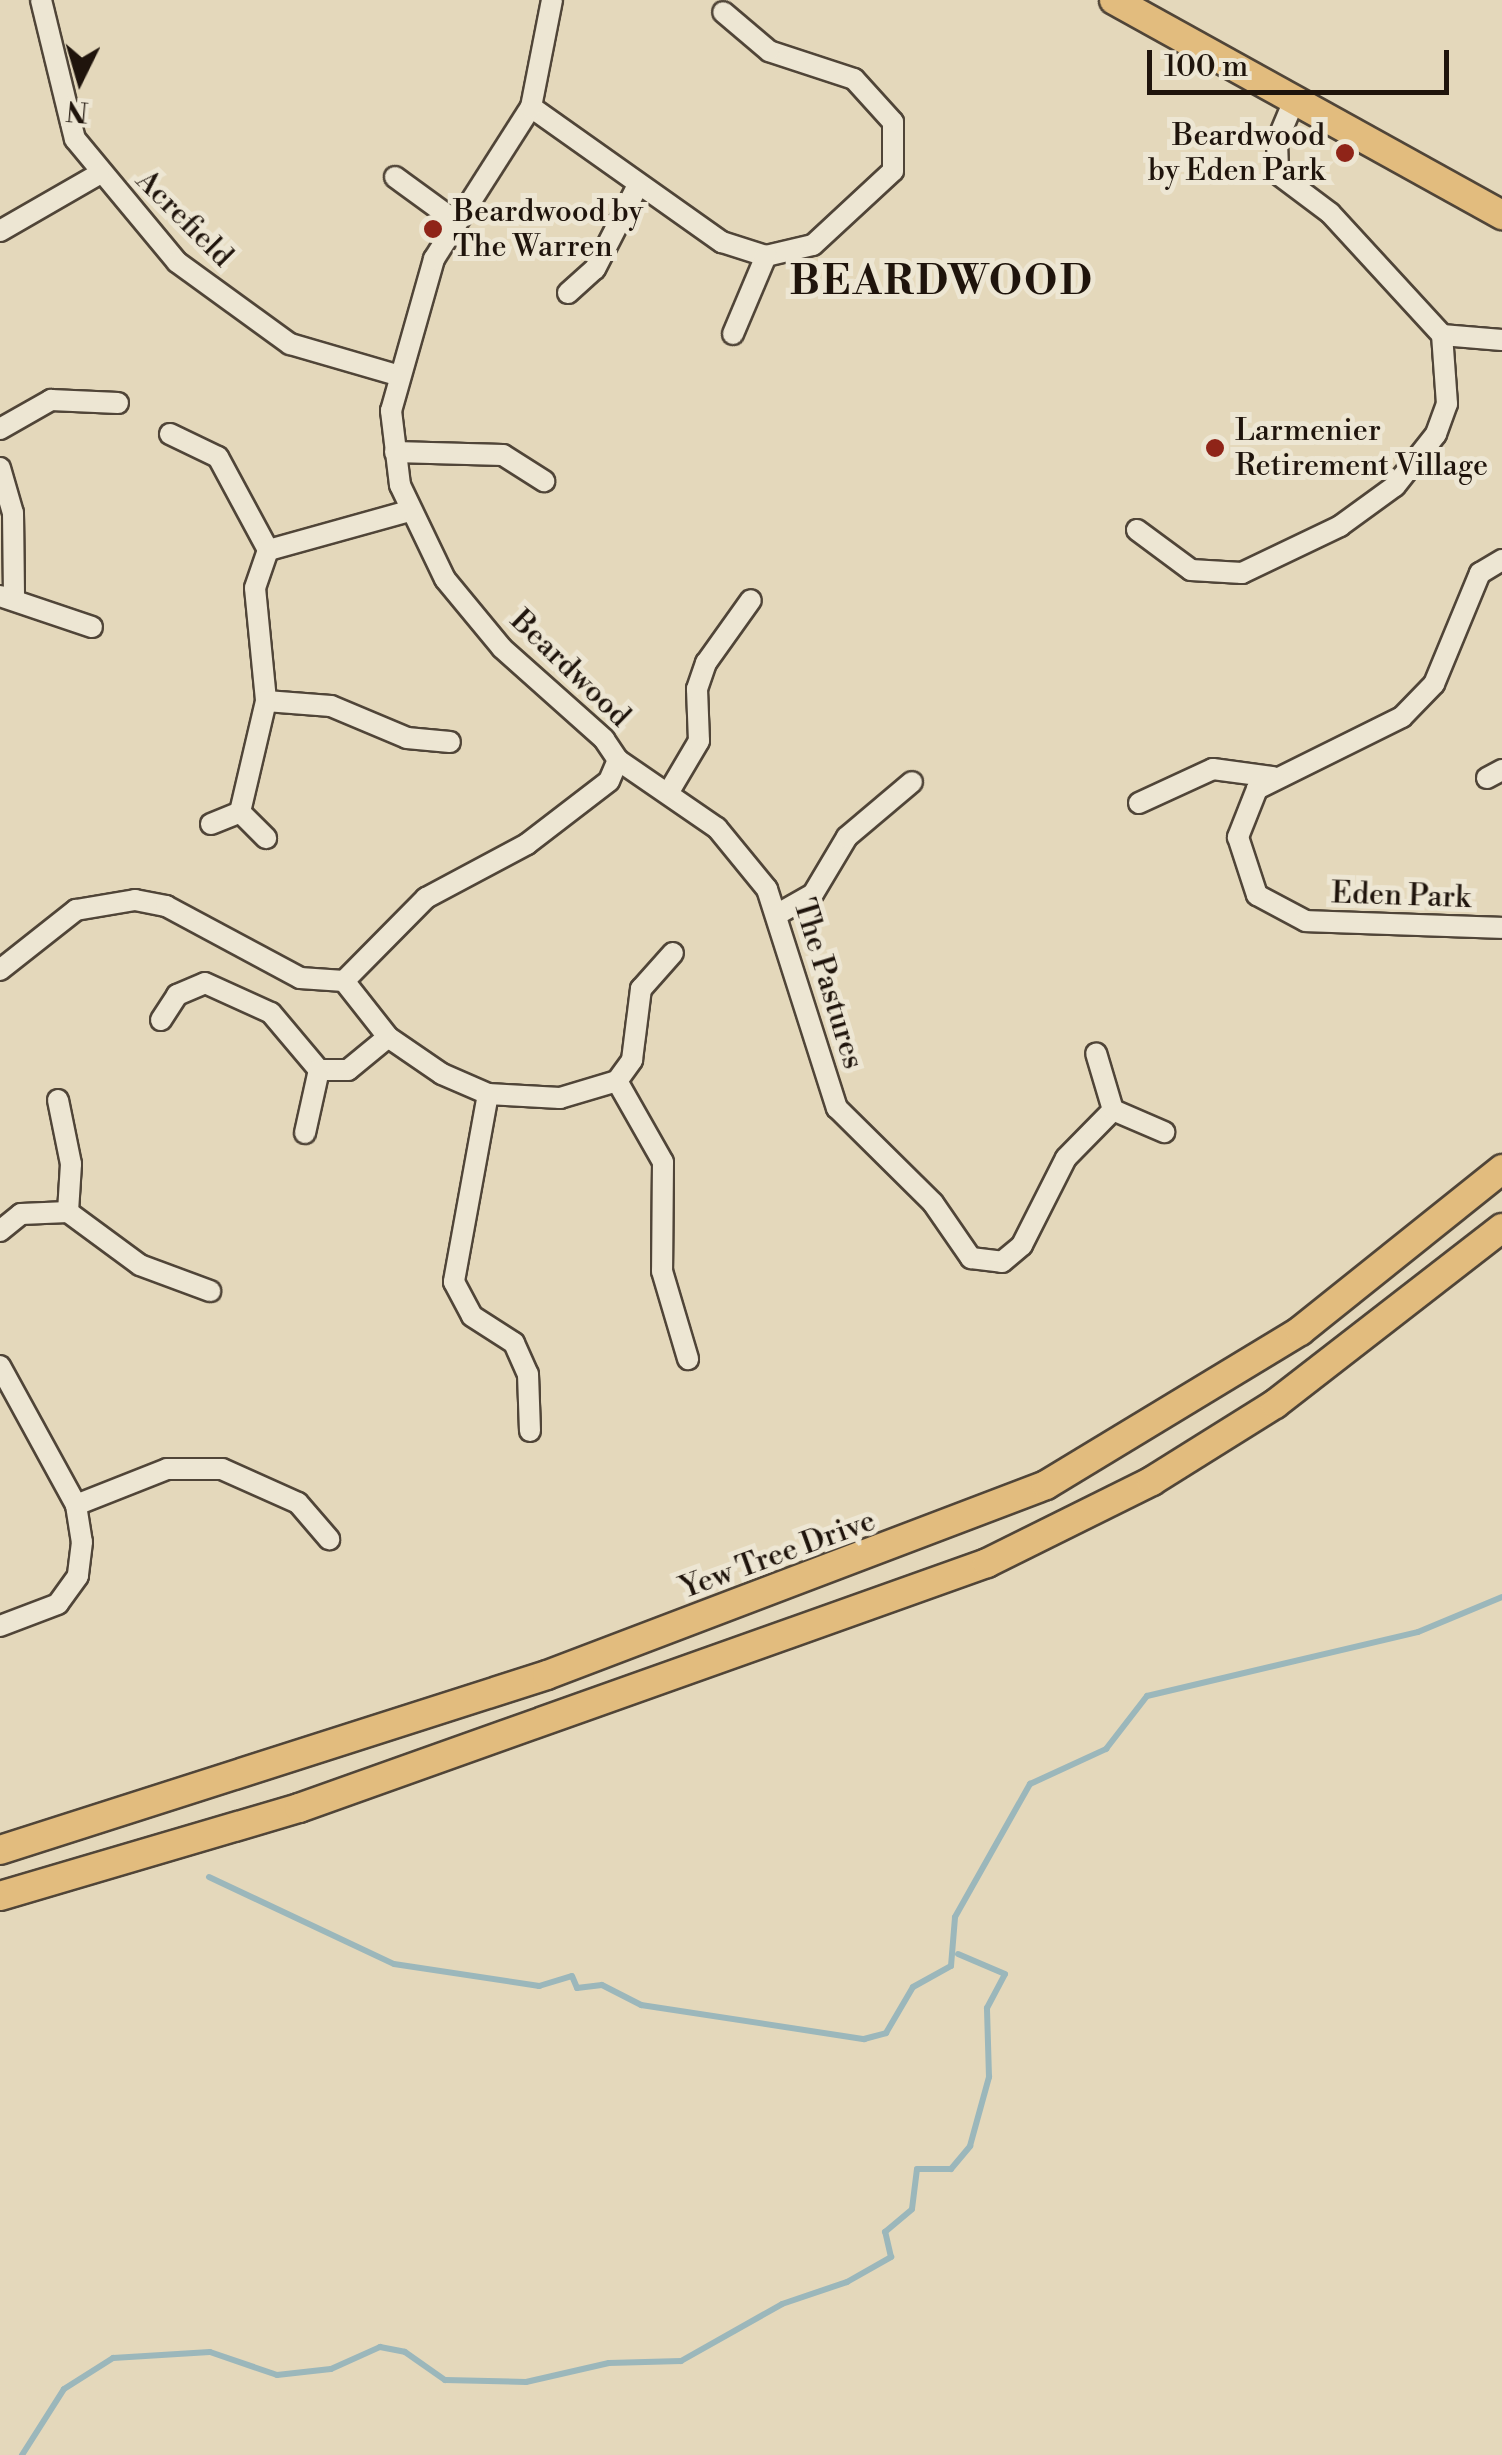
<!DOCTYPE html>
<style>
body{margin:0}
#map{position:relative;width:1502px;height:2455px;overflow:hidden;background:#e4d8bb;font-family:"Libre Bodoni",serif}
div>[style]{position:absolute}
.stream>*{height:6px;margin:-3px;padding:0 3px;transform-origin:3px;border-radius:3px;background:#9bb7bb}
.roads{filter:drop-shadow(2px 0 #504538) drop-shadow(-2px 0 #504538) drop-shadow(0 2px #504538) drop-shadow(0 -2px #504538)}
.minor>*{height:20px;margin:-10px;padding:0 10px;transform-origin:10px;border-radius:10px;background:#ede6d3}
.highway>*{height:28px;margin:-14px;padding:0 14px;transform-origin:14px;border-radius:14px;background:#e2bc7e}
.dots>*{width:28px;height:28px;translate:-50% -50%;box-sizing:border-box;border:5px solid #ede6d3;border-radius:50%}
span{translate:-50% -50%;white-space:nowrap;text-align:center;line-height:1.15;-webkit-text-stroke:10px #ede6d3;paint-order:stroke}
.poi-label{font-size:30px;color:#1f140c}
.right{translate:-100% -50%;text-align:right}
.left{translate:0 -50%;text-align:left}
.street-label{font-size:30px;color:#1f140c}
.district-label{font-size:40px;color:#1f140c;font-weight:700;letter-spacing:2.5px}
.north{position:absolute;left:30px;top:30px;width:100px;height:100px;-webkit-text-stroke:8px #ede6d3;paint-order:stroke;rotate:185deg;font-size:28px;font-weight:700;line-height:40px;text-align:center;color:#1f140c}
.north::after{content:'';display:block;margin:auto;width:35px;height:45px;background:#1f140c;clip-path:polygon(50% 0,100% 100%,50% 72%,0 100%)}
.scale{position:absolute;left:1147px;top:50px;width:302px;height:45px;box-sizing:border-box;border:5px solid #1f140c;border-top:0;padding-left:12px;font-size:30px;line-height:35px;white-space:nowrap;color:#1f140c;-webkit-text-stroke:8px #ede6d3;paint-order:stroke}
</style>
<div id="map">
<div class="stream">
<i style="left:209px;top:1877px;width:204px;rotate:25.2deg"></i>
<i style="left:394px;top:1964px;width:147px;rotate:8.6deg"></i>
<i style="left:539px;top:1986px;width:34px;rotate:-17deg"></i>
<i style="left:572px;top:1976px;width:13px;rotate:67deg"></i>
<i style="left:577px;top:1988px;width:25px;rotate:-7deg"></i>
<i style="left:602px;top:1985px;width:44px;rotate:27.1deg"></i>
<i style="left:641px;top:2005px;width:226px;rotate:8.7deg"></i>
<i style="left:864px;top:2039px;width:23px;rotate:-15deg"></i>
<i style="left:886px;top:2033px;width:53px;rotate:-59.6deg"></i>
<i style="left:913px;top:1987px;width:43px;rotate:-28.9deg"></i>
<i style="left:951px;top:1966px;width:49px;rotate:-85.3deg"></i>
<i style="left:955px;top:1917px;width:153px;rotate:-60.6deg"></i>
<i style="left:1030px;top:1784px;width:84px;rotate:-24.7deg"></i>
<i style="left:1106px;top:1749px;width:67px;rotate:-52.3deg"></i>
<i style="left:1147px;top:1696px;width:278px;rotate:-13.3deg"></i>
<i style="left:1418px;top:1632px;width:91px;rotate:-22.6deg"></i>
<i style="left:22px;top:2455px;width:78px;rotate:-57.5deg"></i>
<i style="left:64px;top:2389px;width:58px;rotate:-32.3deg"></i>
<i style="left:113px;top:2358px;width:97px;rotate:-3.5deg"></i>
<i style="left:210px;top:2352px;width:71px;rotate:18.9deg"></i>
<i style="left:277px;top:2375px;width:54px;rotate:-6.3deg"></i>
<i style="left:331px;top:2369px;width:54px;rotate:-24.2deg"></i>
<i style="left:380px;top:2347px;width:25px;rotate:11deg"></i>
<i style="left:405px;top:2352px;width:49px;rotate:35deg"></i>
<i style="left:445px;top:2380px;width:81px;rotate:1.4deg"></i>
<i style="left:526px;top:2382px;width:85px;rotate:-12.9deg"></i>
<i style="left:609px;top:2363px;width:72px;rotate:-1.6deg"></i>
<i style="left:681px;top:2361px;width:116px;rotate:-29.4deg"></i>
<i style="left:782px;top:2304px;width:69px;rotate:-18.7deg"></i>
<i style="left:847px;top:2282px;width:51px;rotate:-29.6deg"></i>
<i style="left:891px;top:2257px;width:26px;rotate:-103deg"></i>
<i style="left:885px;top:2232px;width:35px;rotate:-40deg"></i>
<i style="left:912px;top:2209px;width:40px;rotate:-82.9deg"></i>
<i style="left:917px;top:2169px;width:34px"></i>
<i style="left:951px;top:2169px;width:30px;rotate:-50deg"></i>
<i style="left:970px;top:2146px;width:72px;rotate:-74.6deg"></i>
<i style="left:989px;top:2077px;width:69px;rotate:-91.7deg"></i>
<i style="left:987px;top:2008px;width:38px;rotate:-62deg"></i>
<i style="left:1005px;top:1974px;width:51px;rotate:-156.9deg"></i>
</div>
<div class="roads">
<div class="minor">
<i style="left:41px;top:0;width:143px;rotate:76.3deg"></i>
<i style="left:75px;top:139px;width:160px;rotate:50.3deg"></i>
<i style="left:177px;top:262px;width:140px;rotate:36deg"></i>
<i style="left:290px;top:344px;width:111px;rotate:16.2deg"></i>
<i style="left:1293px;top:103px;width:41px;rotate:112.8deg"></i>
<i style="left:1277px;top:141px;width:33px;rotate:88deg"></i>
<i style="left:1278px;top:174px;width:65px;rotate:36.9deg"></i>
<i style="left:1330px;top:213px;width:166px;rotate:47.4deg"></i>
<i style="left:1442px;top:335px;width:60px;rotate:4.8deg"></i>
<i style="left:531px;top:107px;width:234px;rotate:35.3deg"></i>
<i style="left:722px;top:242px;width:46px;rotate:17.7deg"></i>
<i style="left:766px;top:256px;width:48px;rotate:-13.2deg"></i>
<i style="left:813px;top:245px;width:109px;rotate:-42.8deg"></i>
<i style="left:893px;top:171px;width:49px;rotate:-90deg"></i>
<i style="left:893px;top:122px;width:58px;rotate:-132.2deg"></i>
<i style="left:854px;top:79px;width:89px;rotate:-161.8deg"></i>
<i style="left:769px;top:51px;width:60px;rotate:-139.7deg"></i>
<i style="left:395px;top:177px;width:73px;rotate:36.1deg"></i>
<i style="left:0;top:231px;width:114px;rotate:-29.9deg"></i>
<i style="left:568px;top:293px;width:36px;rotate:-42deg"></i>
<i style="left:595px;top:269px;width:94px;rotate:-62.9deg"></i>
<i style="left:733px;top:334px;width:85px;rotate:-67.1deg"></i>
<i style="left:0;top:429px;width:59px;rotate:-29.6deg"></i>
<i style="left:51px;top:400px;width:67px;rotate:2.6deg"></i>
<i style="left:170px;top:434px;width:53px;rotate:25.6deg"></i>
<i style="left:218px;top:457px;width:106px;rotate:61.7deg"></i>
<i style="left:395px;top:452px;width:108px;rotate:1.6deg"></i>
<i style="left:503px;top:455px;width:49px;rotate:32.4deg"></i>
<i style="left:0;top:468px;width:47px;rotate:73.9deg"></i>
<i style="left:13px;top:513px;width:82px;rotate:89.3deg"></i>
<i style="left:409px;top:511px;width:146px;rotate:164.5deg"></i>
<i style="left:268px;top:550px;width:40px;rotate:108.9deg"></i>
<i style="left:255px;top:588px;width:114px;rotate:84.4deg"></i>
<i style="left:266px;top:701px;width:65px;rotate:4.4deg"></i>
<i style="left:331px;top:706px;width:82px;rotate:22.8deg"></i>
<i style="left:407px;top:738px;width:43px;rotate:5.3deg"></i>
<i style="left:1137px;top:530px;width:67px;rotate:36.5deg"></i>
<i style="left:1191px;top:570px;width:51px;rotate:3.4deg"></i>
<i style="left:1242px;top:573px;width:109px;rotate:-25.6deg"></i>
<i style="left:1340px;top:526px;width:68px;rotate:-36deg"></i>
<i style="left:1395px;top:486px;width:66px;rotate:-51.7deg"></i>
<i style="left:1436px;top:434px;width:32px;rotate:-70deg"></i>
<i style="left:1447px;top:404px;width:69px;rotate:-94.1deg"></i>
<i style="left:1502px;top:560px;width:26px;rotate:149deg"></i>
<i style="left:1480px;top:573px;width:120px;rotate:112.5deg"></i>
<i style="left:1434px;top:684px;width:46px;rotate:134.1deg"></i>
<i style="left:1402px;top:717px;width:162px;rotate:153.6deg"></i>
<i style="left:1257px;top:789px;width:52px;rotate:111.6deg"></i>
<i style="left:1238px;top:837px;width:61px;rotate:71.9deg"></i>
<i style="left:1257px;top:895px;width:55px;rotate:28deg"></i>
<i style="left:1306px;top:921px;width:196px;rotate:2deg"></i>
<i style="left:0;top:596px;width:97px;rotate:18.6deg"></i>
<i style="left:618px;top:760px;width:120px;rotate:34.5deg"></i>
<i style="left:717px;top:828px;width:79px;rotate:50.7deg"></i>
<i style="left:767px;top:889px;width:230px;rotate:72.3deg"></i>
<i style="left:837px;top:1108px;width:135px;rotate:44.7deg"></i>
<i style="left:933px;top:1203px;width:67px;rotate:55.4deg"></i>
<i style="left:971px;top:1258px;width:31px;rotate:7deg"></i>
<i style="left:1002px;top:1262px;width:26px;rotate:-40deg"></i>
<i style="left:1022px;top:1245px;width:97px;rotate:-63.2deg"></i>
<i style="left:1066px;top:1158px;width:67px;rotate:-45.6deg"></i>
<i style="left:1113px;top:1110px;width:59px;rotate:-106.6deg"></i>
<i style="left:1487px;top:778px;width:17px;rotate:-28deg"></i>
<i style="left:670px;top:790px;width:57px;rotate:-59.4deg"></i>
<i style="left:699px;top:741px;width:52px;rotate:-92.2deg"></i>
<i style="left:697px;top:689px;width:28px;rotate:-71deg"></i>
<i style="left:706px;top:663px;width:77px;rotate:-54.5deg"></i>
<i style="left:1139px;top:803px;width:81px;rotate:-24.7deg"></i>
<i style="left:1213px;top:769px;width:61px;rotate:7.6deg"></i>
<i style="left:240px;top:812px;width:114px;rotate:-76.8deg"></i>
<i style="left:211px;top:824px;width:31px;rotate:-22deg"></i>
<i style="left:240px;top:812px;width:37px;rotate:45deg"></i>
<i style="left:778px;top:914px;width:40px;rotate:-29.7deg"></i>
<i style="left:813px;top:894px;width:66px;rotate:-59.2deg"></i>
<i style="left:847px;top:837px;width:85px;rotate:-40.2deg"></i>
<i style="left:0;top:970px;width:97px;rotate:-38.3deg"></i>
<i style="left:76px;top:910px;width:60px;rotate:-9.6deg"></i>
<i style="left:135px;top:900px;width:32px;rotate:11deg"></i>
<i style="left:166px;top:906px;width:152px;rotate:28.2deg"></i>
<i style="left:300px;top:978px;width:44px;rotate:3.9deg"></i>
<i style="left:344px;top:981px;width:117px;rotate:-45.3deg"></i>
<i style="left:426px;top:898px;width:115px;rotate:-28.1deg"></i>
<i style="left:527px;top:844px;width:103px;rotate:-37.5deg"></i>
<i style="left:609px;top:781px;width:23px;rotate:-67deg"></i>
<i style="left:618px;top:760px;width:25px;rotate:-124deg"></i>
<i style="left:604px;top:739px;width:137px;rotate:-138.3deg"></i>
<i style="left:502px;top:648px;width:89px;rotate:-129.6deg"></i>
<i style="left:445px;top:579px;width:104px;rotate:-115.6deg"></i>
<i style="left:400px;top:485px;width:75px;rotate:-96.9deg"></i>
<i style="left:391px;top:411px;width:158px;rotate:-74.2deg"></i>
<i style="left:434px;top:259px;width:180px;rotate:-57.5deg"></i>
<i style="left:531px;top:107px;width:109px;rotate:-78.9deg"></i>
<i style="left:344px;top:981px;width:71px;rotate:51.8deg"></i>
<i style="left:388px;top:1037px;width:65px;rotate:34.4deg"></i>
<i style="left:442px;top:1074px;width:50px;rotate:23.5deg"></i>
<i style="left:488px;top:1094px;width:72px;rotate:3.2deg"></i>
<i style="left:560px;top:1098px;width:59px;rotate:-16.6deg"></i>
<i style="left:617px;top:1081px;width:26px;rotate:-54deg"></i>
<i style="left:632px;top:1060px;width:72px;rotate:-82.8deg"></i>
<i style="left:641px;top:989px;width:48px;rotate:-48.4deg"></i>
<i style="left:161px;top:1020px;width:30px;rotate:-57deg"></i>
<i style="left:177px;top:995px;width:30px;rotate:-23deg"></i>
<i style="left:205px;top:983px;width:72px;rotate:24.4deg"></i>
<i style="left:271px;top:1013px;width:75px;rotate:49.9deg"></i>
<i style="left:319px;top:1070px;width:29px"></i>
<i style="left:348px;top:1070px;width:52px;rotate:-39.5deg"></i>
<i style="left:617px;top:1081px;width:93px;rotate:60.4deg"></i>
<i style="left:663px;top:1162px;width:109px;rotate:90.5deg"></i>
<i style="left:662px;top:1271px;width:92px;rotate:73.5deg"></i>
<i style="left:488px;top:1094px;width:191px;rotate:100.3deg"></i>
<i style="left:454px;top:1282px;width:38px;rotate:62deg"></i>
<i style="left:472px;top:1316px;width:50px;rotate:32.7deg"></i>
<i style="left:514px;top:1343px;width:34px;rotate:66deg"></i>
<i style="left:528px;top:1374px;width:57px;rotate:88deg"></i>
<i style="left:58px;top:1100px;width:65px;rotate:78.5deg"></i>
<i style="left:71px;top:1164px;width:48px;rotate:93.6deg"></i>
<i style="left:1113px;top:1110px;width:56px;rotate:23.3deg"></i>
<i style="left:305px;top:1133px;width:65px;rotate:-77.5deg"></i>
<i style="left:0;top:1231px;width:27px;rotate:-39deg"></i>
<i style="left:21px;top:1214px;width:47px;rotate:-2.4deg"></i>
<i style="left:68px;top:1212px;width:89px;rotate:36.4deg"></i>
<i style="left:140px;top:1265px;width:75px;rotate:20.4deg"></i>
<i style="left:0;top:1366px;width:158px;rotate:61.3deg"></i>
<i style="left:76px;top:1505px;width:37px;rotate:81deg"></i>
<i style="left:82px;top:1542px;width:34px;rotate:97deg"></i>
<i style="left:78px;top:1576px;width:34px;rotate:126deg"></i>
<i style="left:58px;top:1604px;width:62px;rotate:159.2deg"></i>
<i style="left:76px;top:1505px;width:98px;rotate:-21.6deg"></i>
<i style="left:167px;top:1469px;width:55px"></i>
<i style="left:222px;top:1469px;width:83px;rotate:24.1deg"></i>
<i style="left:298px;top:1503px;width:48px;rotate:49.3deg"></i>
</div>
<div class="highway">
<i style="left:1114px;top:0;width:444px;rotate:29deg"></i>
<i style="left:0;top:1850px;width:574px;rotate:-17.74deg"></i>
<i style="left:547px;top:1675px;width:534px;rotate:-20.84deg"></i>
<i style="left:1046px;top:1485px;width:297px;rotate:-31.2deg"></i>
<i style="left:1300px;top:1331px;width:259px;rotate:-38.7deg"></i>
<i style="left:0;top:1896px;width:312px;rotate:-16.4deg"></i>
<i style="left:299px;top:1808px;width:730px;rotate:-19.6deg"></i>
<i style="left:987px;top:1563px;width:184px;rotate:-26.4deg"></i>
<i style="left:1152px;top:1481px;width:145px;rotate:-32deg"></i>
<i style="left:1275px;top:1404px;width:287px;rotate:-37.8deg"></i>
</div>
</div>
<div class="dots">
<i style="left:1345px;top:153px;background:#8f2418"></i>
<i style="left:433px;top:229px;background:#8f2418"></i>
<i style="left:1215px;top:448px;background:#8f2418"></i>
</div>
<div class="poi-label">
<span class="right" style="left:1325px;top:153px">Beardwood<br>by Eden Park</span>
<span class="left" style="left:453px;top:229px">Beardwood by<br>The Warren</span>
<span class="left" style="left:1235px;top:448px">Larmenier<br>Retirement Village</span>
</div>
<div class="street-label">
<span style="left:184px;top:219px;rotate:45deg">Acrefield</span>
<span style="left:570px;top:669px;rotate:44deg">Beardwood</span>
<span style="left:1401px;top:896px;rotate:2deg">Eden Park</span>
<span style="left:828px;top:984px;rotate:73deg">The Pastures</span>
<span style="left:778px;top:1555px;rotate:-20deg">Yew Tree Drive</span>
</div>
<div class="district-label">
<span style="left:942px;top:282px">BEARDWOOD</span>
</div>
<div class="north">N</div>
<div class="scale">100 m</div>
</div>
